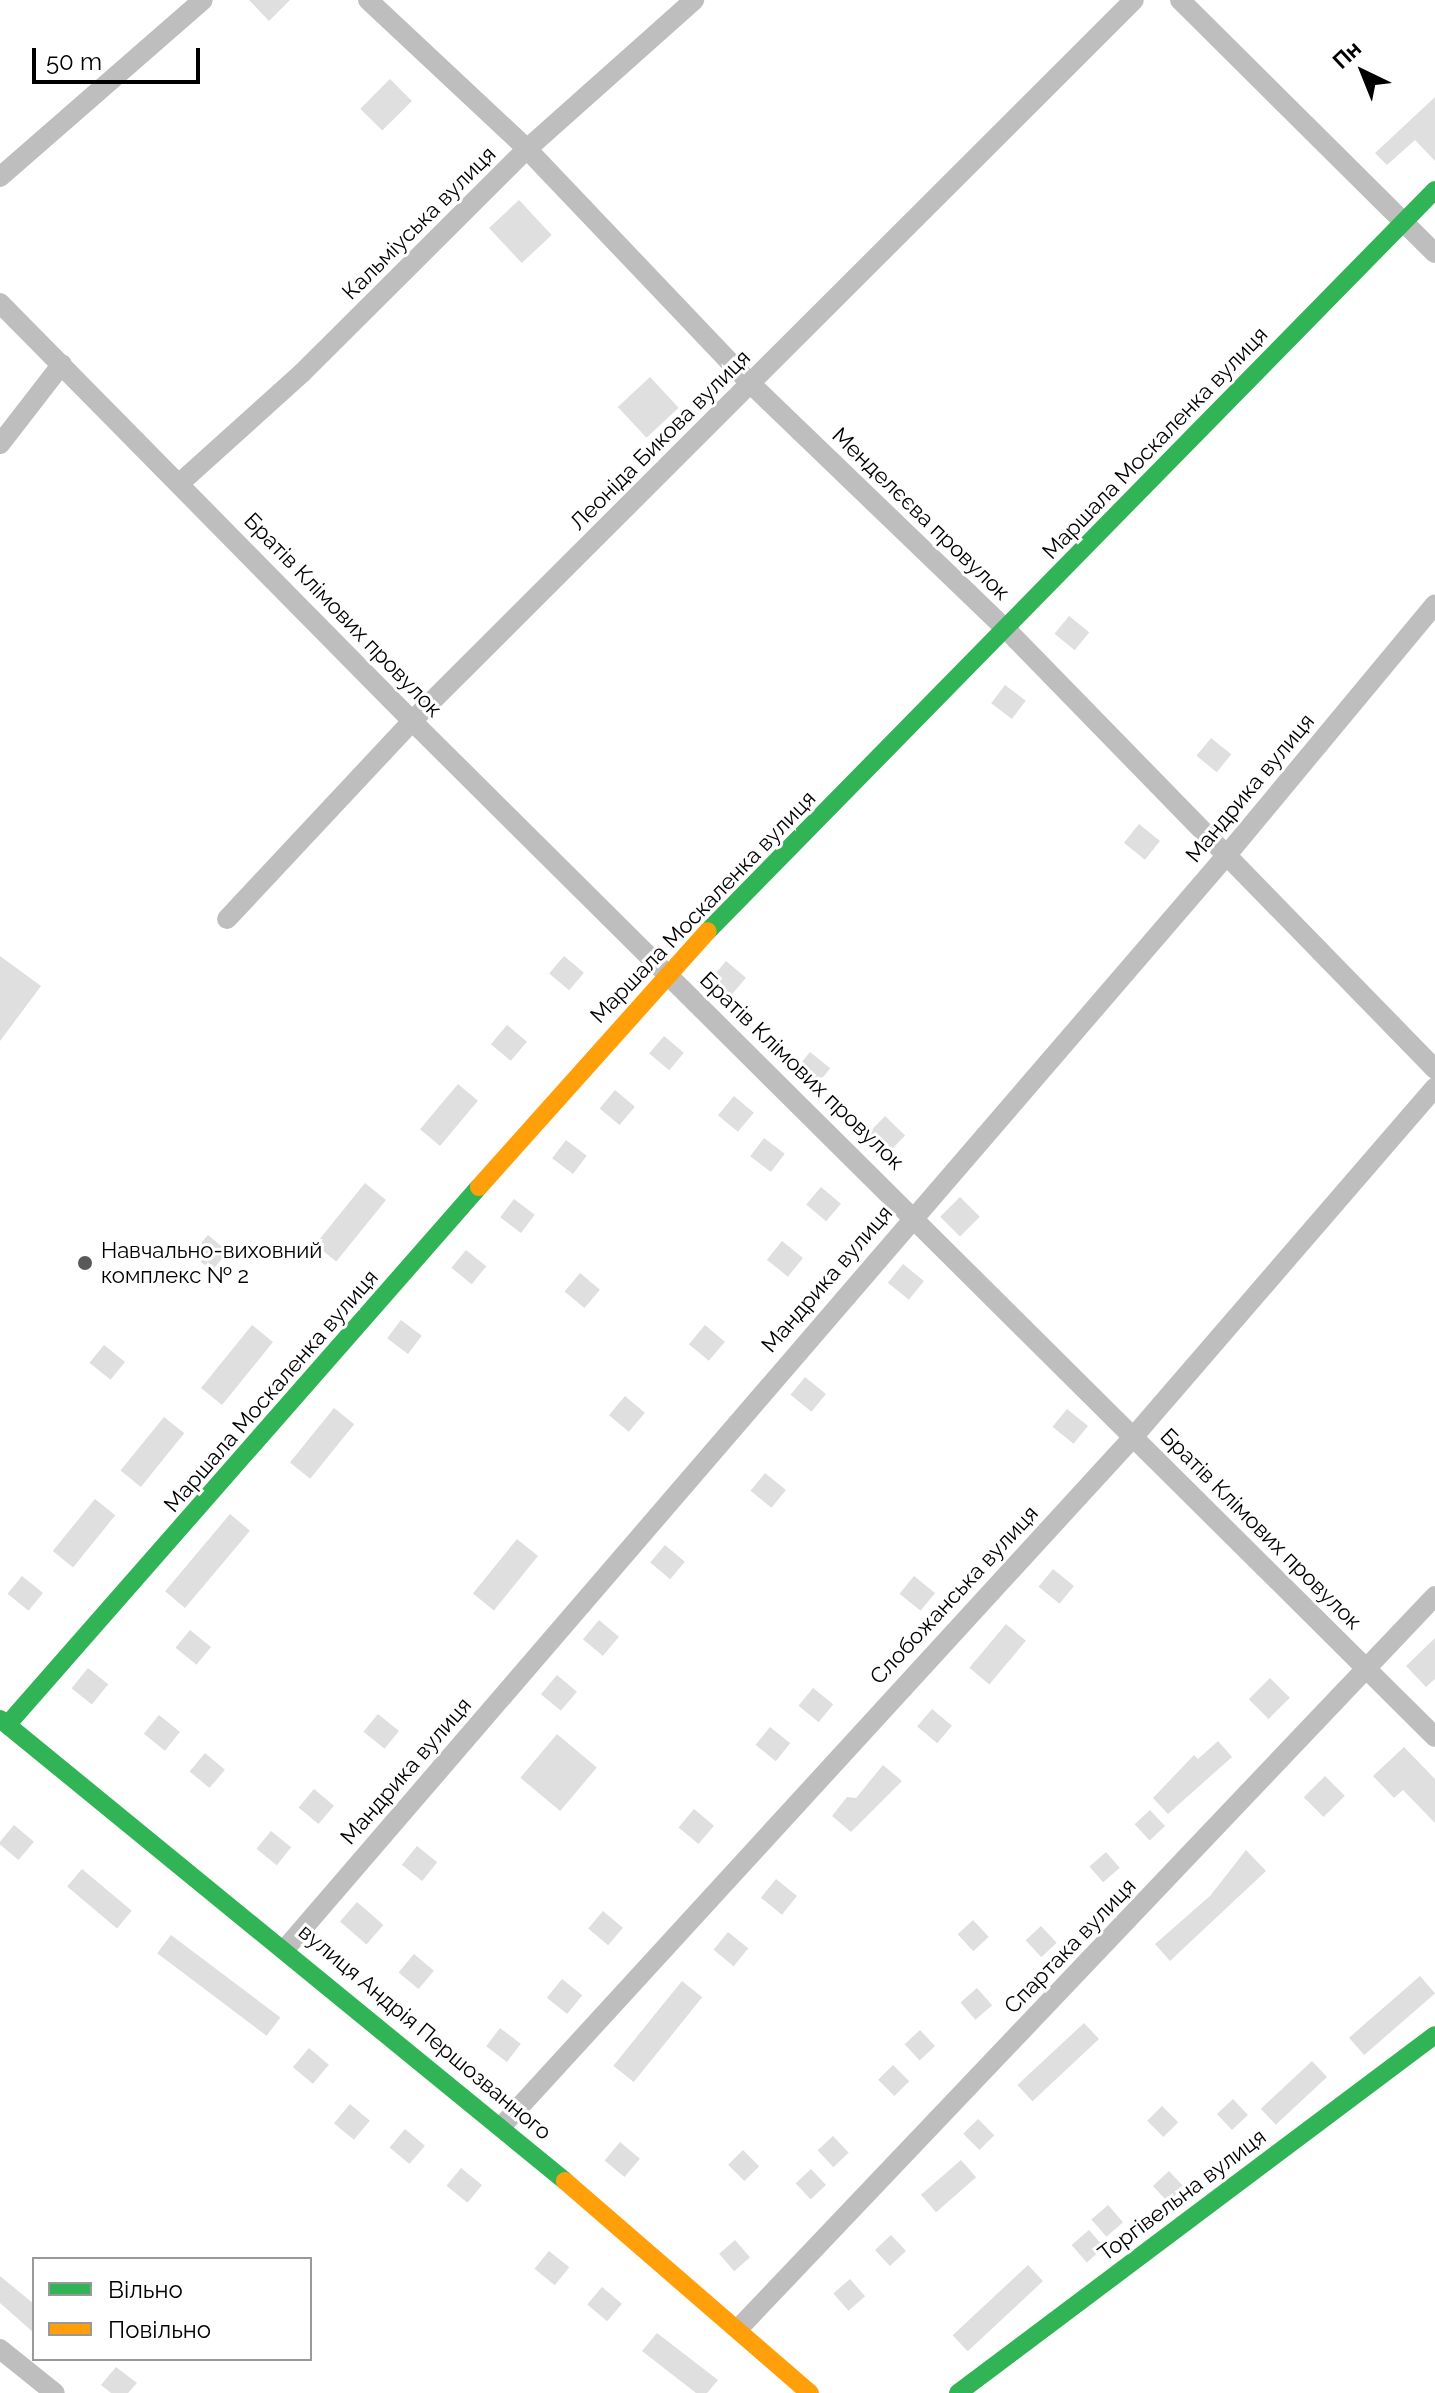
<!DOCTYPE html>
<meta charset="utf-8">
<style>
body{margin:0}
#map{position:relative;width:1435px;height:2393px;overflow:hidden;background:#fff;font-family:Raleway,sans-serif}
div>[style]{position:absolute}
.building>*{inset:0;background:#dfdfdf;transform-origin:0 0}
.street>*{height:20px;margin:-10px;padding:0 10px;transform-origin:10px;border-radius:10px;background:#bebebe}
.fast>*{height:18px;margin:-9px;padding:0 9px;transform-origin:9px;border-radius:9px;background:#30b455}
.slow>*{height:18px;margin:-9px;padding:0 9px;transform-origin:9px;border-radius:9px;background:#ff9f0a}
.dots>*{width:22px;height:22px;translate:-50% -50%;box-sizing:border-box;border:4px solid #fff;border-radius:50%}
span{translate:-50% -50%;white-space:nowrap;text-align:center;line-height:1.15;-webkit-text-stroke:6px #fff;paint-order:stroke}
.street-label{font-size:22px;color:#000}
.poi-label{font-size:22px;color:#000}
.left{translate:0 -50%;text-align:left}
.legend{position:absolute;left:32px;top:2257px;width:280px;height:104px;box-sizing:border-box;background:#fff;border:2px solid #999;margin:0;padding:10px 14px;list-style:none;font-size:24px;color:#000}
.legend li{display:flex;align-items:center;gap:16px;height:40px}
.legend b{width:40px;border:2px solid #999}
.north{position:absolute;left:1323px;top:32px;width:80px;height:80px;-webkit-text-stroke:6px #fff;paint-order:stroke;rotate:317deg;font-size:22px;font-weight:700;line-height:32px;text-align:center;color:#000}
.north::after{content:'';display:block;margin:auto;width:28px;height:36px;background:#000;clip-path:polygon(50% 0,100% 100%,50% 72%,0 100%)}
.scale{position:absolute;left:32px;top:48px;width:168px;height:36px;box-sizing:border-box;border:4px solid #000;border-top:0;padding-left:10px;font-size:24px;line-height:28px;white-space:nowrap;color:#000;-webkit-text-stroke:6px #fff;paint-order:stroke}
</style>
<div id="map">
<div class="building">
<i style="clip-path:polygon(249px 0,290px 0,269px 21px)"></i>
<i style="left:390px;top:79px;width:31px;height:42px;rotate:45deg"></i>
<i style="clip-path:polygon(1435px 97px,1435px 161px,1415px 140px,1387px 165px,1375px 153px)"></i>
<i style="left:519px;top:200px;width:48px;height:41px;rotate:47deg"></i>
<i style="left:650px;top:377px;width:42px;height:44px;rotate:47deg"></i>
<i style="left:1069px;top:616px;width:26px;height:23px;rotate:39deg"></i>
<i style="left:1005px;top:685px;width:26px;height:23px;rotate:37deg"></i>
<i style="left:1211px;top:738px;width:26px;height:23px;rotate:39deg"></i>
<i style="left:1139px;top:824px;width:27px;height:24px;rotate:39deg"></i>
<i style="clip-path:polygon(0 956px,41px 986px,0 1041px)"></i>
<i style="left:564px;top:956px;width:26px;height:23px;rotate:40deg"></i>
<i style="left:726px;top:961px;width:26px;height:24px;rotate:40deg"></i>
<i style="left:507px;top:1025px;width:26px;height:25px;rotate:40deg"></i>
<i style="left:664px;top:1036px;width:26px;height:23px;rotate:40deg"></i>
<i style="left:810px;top:1052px;width:26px;height:24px;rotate:39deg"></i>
<i style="left:458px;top:1084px;width:26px;height:59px;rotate:40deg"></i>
<i style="left:615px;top:1090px;width:26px;height:24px;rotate:40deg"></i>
<i style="left:734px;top:1096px;width:26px;height:25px;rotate:40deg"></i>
<i style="left:885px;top:1116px;width:28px;height:28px;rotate:44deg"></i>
<i style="left:764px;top:1138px;width:26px;height:23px;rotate:37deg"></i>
<i style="left:566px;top:1140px;width:26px;height:23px;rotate:37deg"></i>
<i style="left:365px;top:1183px;width:27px;height:79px;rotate:39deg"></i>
<i style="left:821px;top:1187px;width:26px;height:23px;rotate:40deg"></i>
<i style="left:960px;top:1197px;width:28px;height:28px;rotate:45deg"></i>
<i style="left:514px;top:1199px;width:26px;height:23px;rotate:37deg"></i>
<i style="left:208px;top:1235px;width:26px;height:25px;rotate:40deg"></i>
<i style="left:782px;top:1241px;width:27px;height:24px;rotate:39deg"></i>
<i style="left:466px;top:1250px;width:26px;height:23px;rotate:39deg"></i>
<i style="left:903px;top:1264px;width:27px;height:24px;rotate:39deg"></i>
<i style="left:580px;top:1273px;width:26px;height:24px;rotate:40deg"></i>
<i style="left:401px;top:1320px;width:26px;height:23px;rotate:37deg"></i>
<i style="left:252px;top:1325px;width:27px;height:81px;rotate:39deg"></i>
<i style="left:705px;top:1325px;width:26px;height:25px;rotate:40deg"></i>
<i style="left:104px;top:1345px;width:27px;height:23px;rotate:39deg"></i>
<i style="left:805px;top:1377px;width:27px;height:23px;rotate:39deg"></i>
<i style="left:625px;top:1396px;width:26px;height:25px;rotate:40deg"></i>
<i style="left:334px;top:1408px;width:26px;height:70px;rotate:39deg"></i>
<i style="left:1067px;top:1409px;width:27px;height:23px;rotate:39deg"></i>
<i style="left:164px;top:1417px;width:26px;height:69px;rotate:39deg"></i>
<i style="left:765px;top:1473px;width:27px;height:23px;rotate:39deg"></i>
<i style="left:95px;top:1499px;width:26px;height:67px;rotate:39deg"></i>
<i style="left:230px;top:1514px;width:26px;height:101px;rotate:40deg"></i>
<i style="left:517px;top:1539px;width:27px;height:70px;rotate:39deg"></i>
<i style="left:665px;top:1545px;width:26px;height:23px;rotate:40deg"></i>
<i style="left:1053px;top:1569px;width:27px;height:23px;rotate:39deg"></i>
<i style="left:22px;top:1576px;width:27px;height:23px;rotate:39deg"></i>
<i style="left:914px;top:1576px;width:27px;height:23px;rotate:39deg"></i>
<i style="left:599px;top:1620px;width:26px;height:25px;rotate:40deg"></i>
<i style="left:1006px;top:1624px;width:26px;height:57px;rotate:40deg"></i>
<i style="left:190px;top:1630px;width:27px;height:23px;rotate:39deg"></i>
<i style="clip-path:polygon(1435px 1638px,1435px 1679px,1426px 1687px,1406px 1666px)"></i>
<i style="left:88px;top:1668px;width:26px;height:26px;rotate:39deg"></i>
<i style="left:557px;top:1675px;width:26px;height:25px;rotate:40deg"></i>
<i style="left:1270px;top:1678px;width:28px;height:30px;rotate:45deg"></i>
<i style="left:813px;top:1688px;width:26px;height:23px;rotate:39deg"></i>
<i style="left:932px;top:1709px;width:26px;height:23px;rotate:40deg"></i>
<i style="left:378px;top:1714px;width:27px;height:23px;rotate:39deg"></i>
<i style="left:159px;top:1715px;width:27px;height:24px;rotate:39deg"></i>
<i style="left:770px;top:1727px;width:26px;height:23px;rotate:39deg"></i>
<i style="left:557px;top:1734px;width:52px;height:57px;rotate:40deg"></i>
<i style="clip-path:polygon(1218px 1741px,1232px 1757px,1168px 1814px,1153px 1798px,1194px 1755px,1198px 1759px)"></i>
<i style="clip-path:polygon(1404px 1747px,1435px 1779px,1435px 1823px,1403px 1790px,1394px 1798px,1373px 1776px)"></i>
<i style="left:205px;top:1753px;width:26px;height:24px;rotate:40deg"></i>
<i style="clip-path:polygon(883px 1765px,902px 1781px,851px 1832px,832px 1816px,847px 1797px,856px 1798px)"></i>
<i style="left:1325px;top:1776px;width:28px;height:30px;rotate:45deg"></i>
<i style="left:314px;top:1789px;width:26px;height:24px;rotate:40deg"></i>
<i style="left:694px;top:1809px;width:26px;height:24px;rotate:40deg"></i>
<i style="left:1150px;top:1810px;width:22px;height:21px;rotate:47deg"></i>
<i style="left:14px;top:1825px;width:26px;height:24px;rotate:40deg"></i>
<i style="left:271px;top:1831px;width:26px;height:23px;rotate:39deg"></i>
<i style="left:417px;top:1846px;width:26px;height:24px;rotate:39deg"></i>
<i style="clip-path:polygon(1246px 1850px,1266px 1871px,1170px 1961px,1155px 1944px,1210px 1896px)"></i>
<i style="left:1106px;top:1852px;width:21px;height:22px;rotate:49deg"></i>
<i style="left:82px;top:1869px;width:65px;height:23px;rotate:40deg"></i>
<i style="left:776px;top:1879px;width:27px;height:24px;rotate:39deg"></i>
<i style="left:357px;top:1902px;width:35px;height:26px;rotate:41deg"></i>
<i style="left:603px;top:1911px;width:26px;height:23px;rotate:40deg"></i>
<i style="left:973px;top:1920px;width:23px;height:21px;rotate:47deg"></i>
<i style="left:1041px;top:1926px;width:23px;height:21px;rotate:47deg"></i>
<i style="left:728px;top:1932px;width:26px;height:23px;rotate:39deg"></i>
<i style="left:171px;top:1935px;width:137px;height:23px;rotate:37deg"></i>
<i style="left:414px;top:1954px;width:26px;height:24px;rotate:40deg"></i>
<i style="left:1420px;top:1976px;width:23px;height:94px;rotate:49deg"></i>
<i style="left:562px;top:1979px;width:26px;height:24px;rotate:39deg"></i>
<i style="left:682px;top:1981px;width:26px;height:109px;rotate:39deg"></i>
<i style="left:977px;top:1988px;width:23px;height:22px;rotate:49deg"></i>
<i style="left:1084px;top:2023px;width:22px;height:91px;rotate:47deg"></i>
<i style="left:500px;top:2028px;width:26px;height:23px;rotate:37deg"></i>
<i style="left:920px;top:2030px;width:22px;height:21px;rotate:47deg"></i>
<i style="left:309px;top:2048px;width:26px;height:25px;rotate:40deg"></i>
<i style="left:1312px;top:2061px;width:22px;height:70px;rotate:47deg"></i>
<i style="left:893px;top:2065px;width:23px;height:21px;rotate:45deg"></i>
<i style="left:1233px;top:2099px;width:22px;height:22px;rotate:47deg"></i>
<i style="left:350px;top:2104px;width:26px;height:25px;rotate:40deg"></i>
<i style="left:1162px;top:2106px;width:23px;height:21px;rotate:45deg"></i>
<i style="left:978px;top:2119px;width:23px;height:21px;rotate:45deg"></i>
<i style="left:405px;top:2129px;width:26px;height:24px;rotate:40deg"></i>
<i style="left:833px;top:2136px;width:23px;height:21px;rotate:47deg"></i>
<i style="left:620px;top:2142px;width:26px;height:24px;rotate:40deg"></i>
<i style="left:743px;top:2150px;width:23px;height:21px;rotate:45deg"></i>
<i style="left:961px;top:2160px;width:23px;height:53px;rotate:49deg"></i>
<i style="left:461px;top:2168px;width:27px;height:23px;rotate:39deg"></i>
<i style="left:811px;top:2169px;width:22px;height:21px;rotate:47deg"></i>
<i style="left:1169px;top:2171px;width:22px;height:22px;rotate:47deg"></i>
<i style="left:1108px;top:2205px;width:23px;height:22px;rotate:49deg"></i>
<i style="left:1089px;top:2230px;width:23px;height:23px;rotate:49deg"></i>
<i style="left:891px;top:2235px;width:22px;height:22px;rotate:47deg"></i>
<i style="left:735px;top:2240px;width:23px;height:21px;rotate:49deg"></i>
<i style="left:549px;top:2251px;width:26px;height:23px;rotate:39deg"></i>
<i style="left:1028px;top:2265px;width:22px;height:103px;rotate:47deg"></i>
<i style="clip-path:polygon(0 2276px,34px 2304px,34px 2333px,0 2303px)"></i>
<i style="left:850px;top:2279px;width:23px;height:22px;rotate:49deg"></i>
<i style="left:602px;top:2287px;width:26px;height:23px;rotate:40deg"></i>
<i style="clip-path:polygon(657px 2333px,718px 2380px,707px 2393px,696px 2393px,642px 2351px)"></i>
<i style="clip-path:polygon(116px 2367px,137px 2383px,128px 2393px,111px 2393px,101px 2385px)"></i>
</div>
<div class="street">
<i style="left:368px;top:0;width:218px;rotate:43.1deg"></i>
<i style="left:527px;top:149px;width:325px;rotate:46.4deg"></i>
<i style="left:751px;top:384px;width:356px;rotate:43.9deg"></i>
<i style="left:1008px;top:631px;width:612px;rotate:45.73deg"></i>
<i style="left:1180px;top:0;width:359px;rotate:44.8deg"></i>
<i style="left:0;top:177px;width:269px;rotate:-41.1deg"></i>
<i style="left:0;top:303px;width:587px;rotate:45.41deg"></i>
<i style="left:412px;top:721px;width:1442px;rotate:44.8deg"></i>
<i style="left:0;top:444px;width:101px;rotate:-52.2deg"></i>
<i style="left:181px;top:482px;width:163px;rotate:-42deg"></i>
<i style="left:302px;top:373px;width:317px;rotate:-44.9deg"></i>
<i style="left:527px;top:149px;width:224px;rotate:-41.7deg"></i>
<i style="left:227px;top:919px;width:271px;rotate:-46.9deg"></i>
<i style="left:412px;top:721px;width:1020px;rotate:-44.96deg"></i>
<i style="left:286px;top:1948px;width:1441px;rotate:-49.28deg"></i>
<i style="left:1226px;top:856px;width:327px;rotate:-50.3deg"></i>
<i style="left:501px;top:2127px;width:939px;rotate:-47.5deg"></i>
<i style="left:1135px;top:1435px;width:459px;rotate:-49.2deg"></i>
<i style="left:739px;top:2328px;width:1010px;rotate:-46.44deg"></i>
<i style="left:0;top:2349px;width:70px;rotate:38.7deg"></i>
</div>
<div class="fast">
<i style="left:708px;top:931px;width:1038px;rotate:-45.55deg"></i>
<i style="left:0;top:1719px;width:730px;rotate:39.27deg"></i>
<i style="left:8px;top:1724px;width:714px;rotate:-48.75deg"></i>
<i style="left:958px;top:2393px;width:596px;rotate:-36.89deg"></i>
</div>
<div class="slow">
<i style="left:479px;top:1187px;width:343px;rotate:-48.2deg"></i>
<i style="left:565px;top:2181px;width:324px;rotate:40.9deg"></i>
</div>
<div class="dots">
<i style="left:85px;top:1263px;background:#595959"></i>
</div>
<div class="street-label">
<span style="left:419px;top:223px;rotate:-45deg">Кальміуська вулиця</span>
<span style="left:660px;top:440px;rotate:-45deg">Леоніда Бикова вулиця</span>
<span style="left:1155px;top:443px;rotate:-46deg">Маршала Москаленка вулиця</span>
<span style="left:921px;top:514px;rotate:44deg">Менделєєва провулок</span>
<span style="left:343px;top:615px;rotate:46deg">Братів Клімових провулок</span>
<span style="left:1250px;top:788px;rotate:-50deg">Мандрика вулиця</span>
<span style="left:703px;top:907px;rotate:-46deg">Маршала Москаленка вулиця</span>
<span style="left:802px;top:1071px;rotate:44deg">Братів Клімових провулок</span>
<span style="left:827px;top:1279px;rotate:-49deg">Мандрика вулиця</span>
<span style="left:271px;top:1391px;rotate:-49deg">Маршала Москаленка вулиця</span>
<span style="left:1261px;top:1529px;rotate:45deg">Братів Клімових провулок</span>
<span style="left:954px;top:1595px;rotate:-47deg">Слобожанська вулиця</span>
<span style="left:406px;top:1771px;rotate:-49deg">Мандрика вулиця</span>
<span style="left:1070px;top:1946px;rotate:-46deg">Спартака вулиця</span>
<span style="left:425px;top:2032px;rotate:40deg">вулиця Андрія Першозванного</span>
<span style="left:1182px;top:2195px;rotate:-37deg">Торгівельна вулиця</span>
</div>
<div class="poi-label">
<span class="left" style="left:101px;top:1263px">Навчально-виховний<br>комплекс № 2</span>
</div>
<ul class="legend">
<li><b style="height:10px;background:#30b455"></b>Вільно</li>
<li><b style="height:10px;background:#ff9f0a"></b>Повільно</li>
</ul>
<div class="north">Пн</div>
<div class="scale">50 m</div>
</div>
